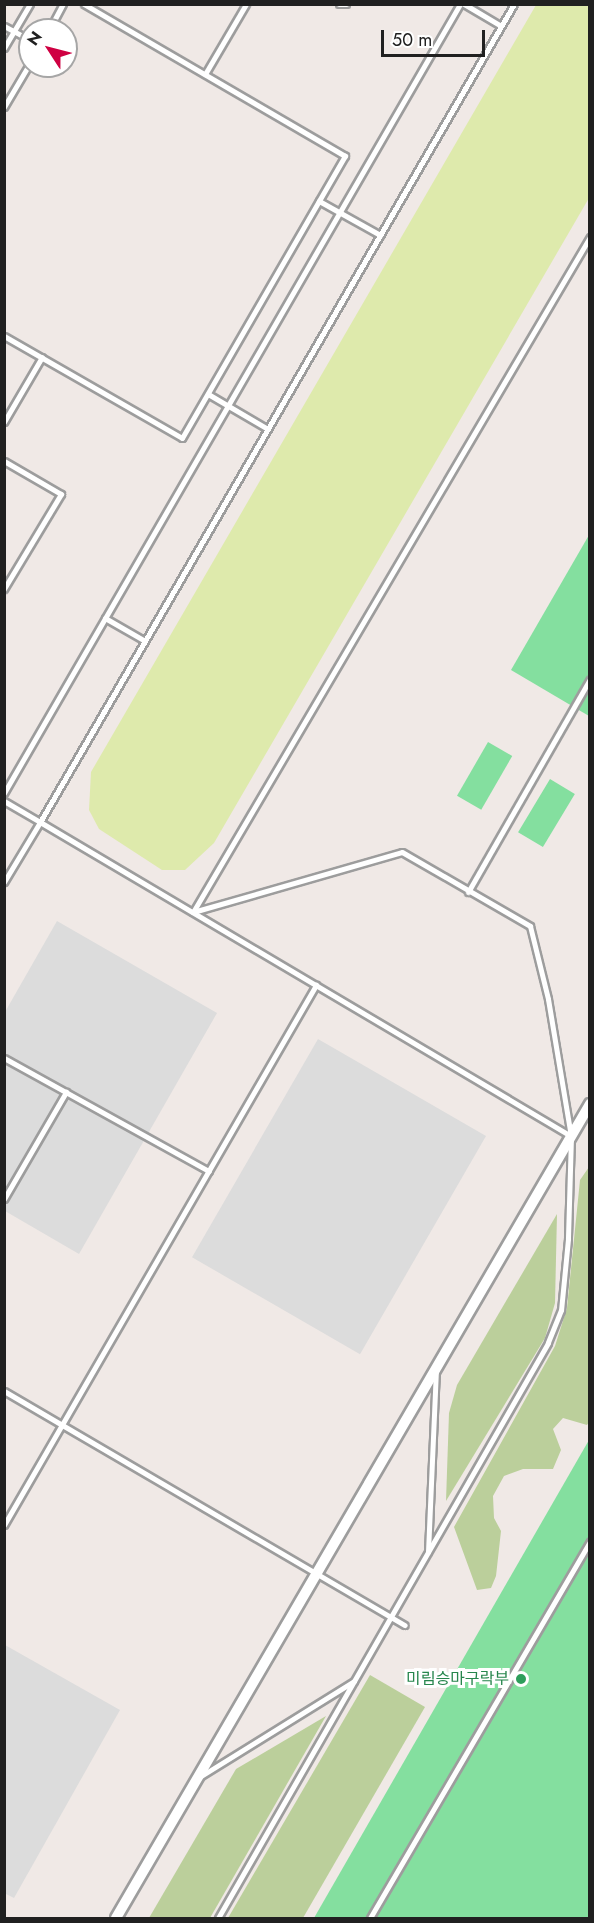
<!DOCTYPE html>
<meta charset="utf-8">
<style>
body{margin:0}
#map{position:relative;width:594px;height:1923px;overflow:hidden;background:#f0e9e6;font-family:Jost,"Noto Sans KR",sans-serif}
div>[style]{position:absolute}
.grass>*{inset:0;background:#deeaac}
.forest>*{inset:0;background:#bbcf9b}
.pitch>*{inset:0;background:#84df9f;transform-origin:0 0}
.parking>*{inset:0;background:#dcdcdc;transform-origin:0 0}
.roads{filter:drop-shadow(2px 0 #9d9d9d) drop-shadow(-2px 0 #9d9d9d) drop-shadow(0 2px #9d9d9d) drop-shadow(0 -2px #9d9d9d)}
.lane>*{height:5px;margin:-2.5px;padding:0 2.5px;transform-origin:2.5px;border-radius:2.5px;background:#fff}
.street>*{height:10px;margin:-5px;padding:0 5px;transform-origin:5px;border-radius:5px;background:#fff}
.dots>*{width:16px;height:16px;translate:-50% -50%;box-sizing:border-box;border:3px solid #fff;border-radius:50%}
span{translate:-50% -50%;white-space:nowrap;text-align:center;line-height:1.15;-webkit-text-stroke:6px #fff;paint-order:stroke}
.leisure-label{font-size:16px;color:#27864d}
.right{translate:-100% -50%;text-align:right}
.frame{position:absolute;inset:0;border:6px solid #202020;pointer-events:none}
.north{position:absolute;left:18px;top:18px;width:60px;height:60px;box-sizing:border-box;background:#fff;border:2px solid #a6a6a6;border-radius:50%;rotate:306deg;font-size:16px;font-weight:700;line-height:24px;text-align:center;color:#202020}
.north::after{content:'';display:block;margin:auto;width:21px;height:27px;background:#cf0042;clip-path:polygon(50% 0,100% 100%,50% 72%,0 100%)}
.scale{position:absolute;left:381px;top:30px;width:104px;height:27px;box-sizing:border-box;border:3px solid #202020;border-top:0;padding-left:8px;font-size:18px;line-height:21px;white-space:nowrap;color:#202020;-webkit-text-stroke:4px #fff;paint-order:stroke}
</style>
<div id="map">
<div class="grass">
<i style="clip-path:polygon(536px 5px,589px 5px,589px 198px,214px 843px,185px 870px,162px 870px,99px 829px,89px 810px,91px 772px)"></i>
</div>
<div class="forest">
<i style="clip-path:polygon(589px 1167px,589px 1422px,587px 1425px,563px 1418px,553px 1429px,561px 1450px,553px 1469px,523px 1469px,504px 1476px,493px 1496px,494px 1518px,501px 1531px,496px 1576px,491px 1588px,477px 1590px,454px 1527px,555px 1346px,567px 1308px,580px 1180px)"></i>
<i style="clip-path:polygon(557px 1214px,555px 1303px,545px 1338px,446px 1501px,449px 1413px,457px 1385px)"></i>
<i style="clip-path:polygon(370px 1675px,425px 1707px,303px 1918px,228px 1918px)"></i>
<i style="clip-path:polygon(326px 1716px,210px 1918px,149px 1918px,236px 1769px)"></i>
</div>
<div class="pitch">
<i style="clip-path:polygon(589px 535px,589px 716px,511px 670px)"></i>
<i style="left:488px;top:742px;width:28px;height:62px;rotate:30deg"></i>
<i style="left:550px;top:779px;width:29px;height:62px;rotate:31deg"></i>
<i style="clip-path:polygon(589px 1440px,589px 1918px,314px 1918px)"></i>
</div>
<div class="parking">
<i style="clip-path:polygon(57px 921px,217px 1013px,79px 1254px,5px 1211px,5px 1012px)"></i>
<i style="left:318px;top:1039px;width:194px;height:252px;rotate:30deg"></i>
<i style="clip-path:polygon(5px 1645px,120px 1710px,14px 1898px,4px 1893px)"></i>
</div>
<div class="roads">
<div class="lane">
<i style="left:339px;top:4px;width:7px"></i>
<i style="left:464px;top:4px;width:43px;rotate:30.7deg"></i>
<i style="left:4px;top:26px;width:30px;rotate:28deg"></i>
<i style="left:49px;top:30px;width:30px;rotate:-62deg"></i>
<i style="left:4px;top:48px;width:51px;rotate:-59.4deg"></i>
<i style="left:205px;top:74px;width:81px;rotate:-59.6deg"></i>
<i style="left:4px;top:107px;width:51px;rotate:-59.4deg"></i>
<i style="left:319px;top:201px;width:70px;rotate:29.1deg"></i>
<i style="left:4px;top:336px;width:205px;rotate:29.8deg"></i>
<i style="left:182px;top:438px;width:326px;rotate:-60deg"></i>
<i style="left:345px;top:156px;width:302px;rotate:-149.8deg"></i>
<i style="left:208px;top:394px;width:69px;rotate:30.3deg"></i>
<i style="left:4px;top:422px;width:75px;rotate:-59.7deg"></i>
<i style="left:4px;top:461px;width:66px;rotate:30.1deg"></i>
<i style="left:61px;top:494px;width:111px;rotate:121deg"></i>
<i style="left:105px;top:618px;width:46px;rotate:29.9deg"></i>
<i style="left:4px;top:793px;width:911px;rotate:-59.97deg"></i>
<i style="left:4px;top:801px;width:42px;rotate:30.3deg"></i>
<i style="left:40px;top:822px;width:945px;rotate:-59.91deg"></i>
<i style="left:4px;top:882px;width:70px;rotate:-59deg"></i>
<i style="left:40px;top:822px;width:617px;rotate:30.6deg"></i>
<i style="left:468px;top:892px;width:245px;rotate:-60.2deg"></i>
<i style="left:193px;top:912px;width:217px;rotate:-16deg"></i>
<i style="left:402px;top:852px;width:148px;rotate:30deg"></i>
<i style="left:530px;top:926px;width:75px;rotate:76.1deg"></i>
<i style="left:548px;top:999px;width:139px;rotate:80.5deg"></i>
<i style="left:571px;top:1136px;width:103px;rotate:91.7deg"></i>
<i style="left:568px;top:1239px;width:71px;rotate:95.6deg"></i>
<i style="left:561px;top:1310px;width:35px;rotate:112deg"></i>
<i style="left:548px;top:1343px;width:663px;rotate:119.85deg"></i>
<i style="left:193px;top:912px;width:783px;rotate:-59.54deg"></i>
<i style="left:4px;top:1058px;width:234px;rotate:28.9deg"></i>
<i style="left:4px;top:1199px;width:124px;rotate:-59.9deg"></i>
<i style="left:4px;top:1391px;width:464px;rotate:30.3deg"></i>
<i style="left:4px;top:1525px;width:624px;rotate:-59.98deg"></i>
<i style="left:428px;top:1552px;width:180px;rotate:-87.5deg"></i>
<i style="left:201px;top:1776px;width:180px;rotate:-31.8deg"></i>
<i style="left:370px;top:1918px;width:436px;rotate:-59.7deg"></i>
</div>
<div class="street">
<i style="left:116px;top:1918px;width:942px;rotate:-59.79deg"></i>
</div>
</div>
<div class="dots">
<i style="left:521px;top:1679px;background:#2e9e5b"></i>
</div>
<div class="leisure-label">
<span class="right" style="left:509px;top:1679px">미림승마구락부</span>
</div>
<div class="frame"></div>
<div class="north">N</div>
<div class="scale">50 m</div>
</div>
